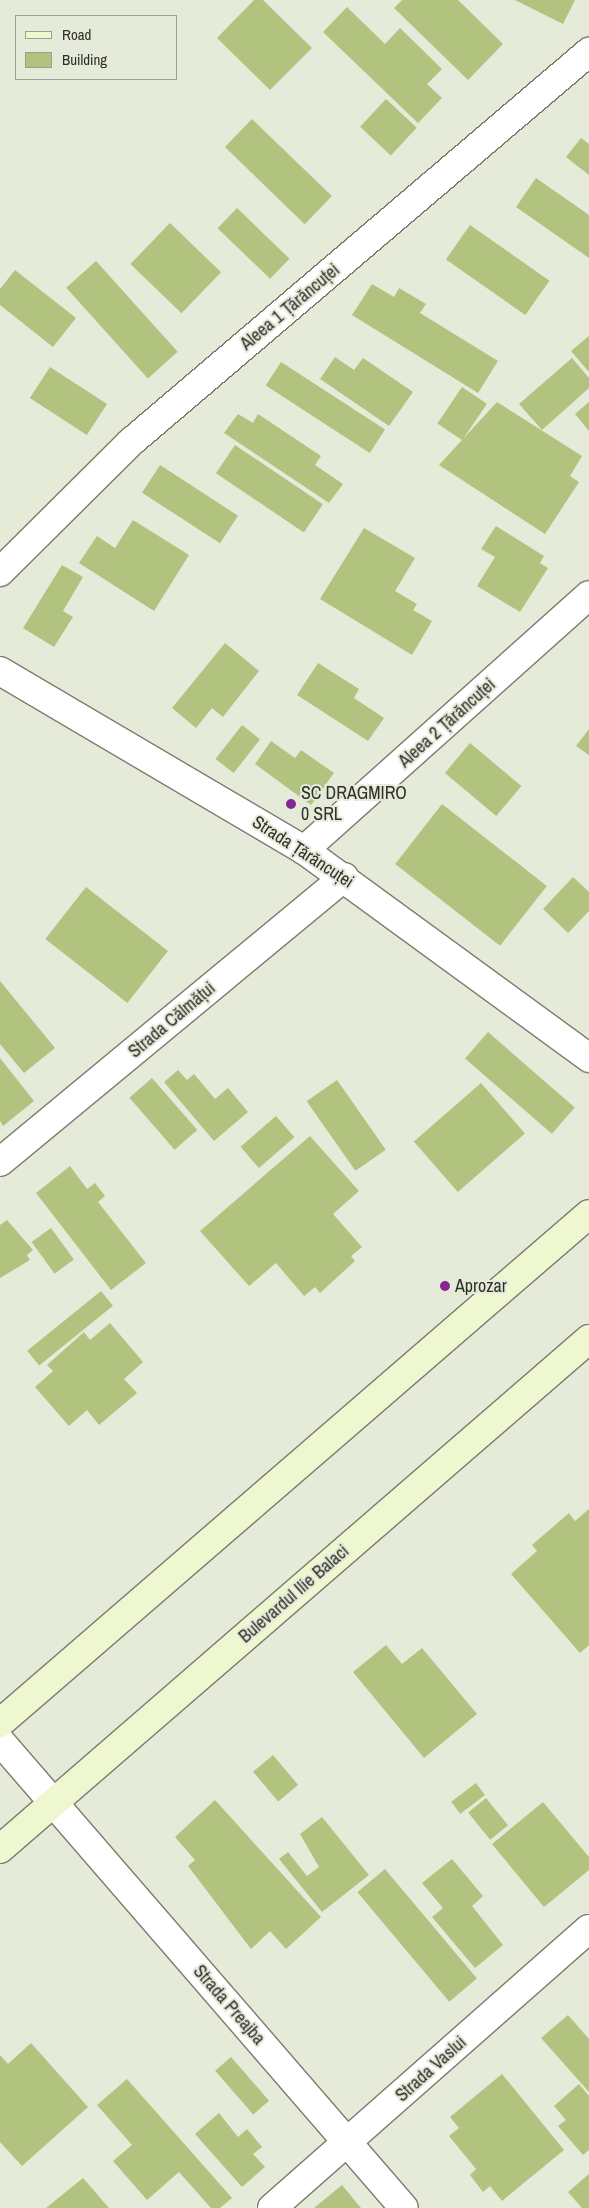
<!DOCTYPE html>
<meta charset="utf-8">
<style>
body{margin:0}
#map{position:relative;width:589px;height:2208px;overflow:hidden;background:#e5ead9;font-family:"Archivo Narrow",sans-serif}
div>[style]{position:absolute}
.building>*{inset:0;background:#b2c380;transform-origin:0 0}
.roads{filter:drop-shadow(1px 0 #7a7e6f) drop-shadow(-1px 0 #7a7e6f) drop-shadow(0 1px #7a7e6f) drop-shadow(0 -1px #7a7e6f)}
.minor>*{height:28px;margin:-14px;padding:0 14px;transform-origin:14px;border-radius:14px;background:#fff}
.tertiary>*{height:28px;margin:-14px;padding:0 14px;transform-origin:14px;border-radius:14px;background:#fff}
.secondary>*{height:28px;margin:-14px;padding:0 14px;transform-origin:14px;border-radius:14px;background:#eff7d0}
.dots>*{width:14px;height:14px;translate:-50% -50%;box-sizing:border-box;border:2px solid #e5ead9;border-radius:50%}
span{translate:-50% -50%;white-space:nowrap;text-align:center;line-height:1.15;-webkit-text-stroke:4px #e5ead9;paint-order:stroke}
.street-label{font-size:18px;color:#2f312b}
.poi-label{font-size:18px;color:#2f312b}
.left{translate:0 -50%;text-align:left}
.legend{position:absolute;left:15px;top:15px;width:162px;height:65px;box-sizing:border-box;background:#e5ead9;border:1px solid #9ca093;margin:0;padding:6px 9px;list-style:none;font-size:15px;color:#2f312b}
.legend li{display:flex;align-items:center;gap:10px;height:25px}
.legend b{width:25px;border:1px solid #9ca093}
</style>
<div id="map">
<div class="building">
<i style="clip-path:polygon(254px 0,263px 0,312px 48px,270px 90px,217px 38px)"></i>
<i style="clip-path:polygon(402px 0,458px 0,503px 44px,468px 80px,394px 8px)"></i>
<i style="clip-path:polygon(515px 0,575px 0,563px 24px)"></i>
<i style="clip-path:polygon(347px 7px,385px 44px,400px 28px,442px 69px,427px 84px,442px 98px,418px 123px,323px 32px)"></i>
<i style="left:386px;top:99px;width:42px;height:38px;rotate:43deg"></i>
<i style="left:252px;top:119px;width:111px;height:39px;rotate:44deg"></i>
<i style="clip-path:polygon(581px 138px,589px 144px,589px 175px,566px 157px)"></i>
<i style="clip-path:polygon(536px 178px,589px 215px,589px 258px,516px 207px)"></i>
<i style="left:237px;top:208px;width:73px;height:28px;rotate:44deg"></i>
<i style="left:170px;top:223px;width:71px;height:57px;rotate:44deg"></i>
<i style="left:470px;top:225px;width:97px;height:42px;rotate:35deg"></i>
<i style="left:96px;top:261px;width:122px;height:40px;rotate:48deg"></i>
<i style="clip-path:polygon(15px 270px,76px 318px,53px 347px,0 305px,0 289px)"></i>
<i style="clip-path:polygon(372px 284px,394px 297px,399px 288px,426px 304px,420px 313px,498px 361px,478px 393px,352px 315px)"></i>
<i style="clip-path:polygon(589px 336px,589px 372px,571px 351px)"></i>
<i style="clip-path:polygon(335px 357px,354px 370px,363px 358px,413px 392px,389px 426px,320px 379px)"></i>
<i style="clip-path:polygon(572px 358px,589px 378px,589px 388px,542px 430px,519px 404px)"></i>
<i style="left:281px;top:362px;width:124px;height:28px;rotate:33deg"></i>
<i style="left:50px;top:367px;width:68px;height:37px;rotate:33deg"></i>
<i style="left:462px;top:387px;width:30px;height:44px;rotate:34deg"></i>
<i style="clip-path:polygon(497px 402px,582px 456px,570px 476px,579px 482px,545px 534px,439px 465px)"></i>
<i style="clip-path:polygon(589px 402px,589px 431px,575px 414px)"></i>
<i style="clip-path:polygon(238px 414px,253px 423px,258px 414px,321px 456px,315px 465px,343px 484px,329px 503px,224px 433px)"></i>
<i style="left:235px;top:445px;width:106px;height:34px;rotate:34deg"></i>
<i style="left:160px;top:465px;width:93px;height:33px;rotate:33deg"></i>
<i style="clip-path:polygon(133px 520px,189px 555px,154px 611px,79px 563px,97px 536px,115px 548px)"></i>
<i style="clip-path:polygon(496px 526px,544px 556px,540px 563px,548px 568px,520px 612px,477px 586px,495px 557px,481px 549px)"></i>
<i style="clip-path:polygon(364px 528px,415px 558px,395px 591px,417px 604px,413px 610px,432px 621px,412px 655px,320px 599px)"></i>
<i style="clip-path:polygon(62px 565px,83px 577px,63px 611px,73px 617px,54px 647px,23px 628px)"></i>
<i style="clip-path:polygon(225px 643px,259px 671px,223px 717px,212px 708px,196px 728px,172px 708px)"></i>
<i style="clip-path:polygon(318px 663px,359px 689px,354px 698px,384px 718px,368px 741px,297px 695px)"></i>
<i style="left:242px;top:725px;width:23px;height:43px;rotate:38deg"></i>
<i style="clip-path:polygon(589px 729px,589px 755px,576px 746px)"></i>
<i style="clip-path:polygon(271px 741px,295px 758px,301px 750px,334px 773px,311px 805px,255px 764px)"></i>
<i style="left:470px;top:743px;width:67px;height:39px;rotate:40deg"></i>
<i style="left:442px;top:804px;width:133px;height:76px;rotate:38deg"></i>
<i style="clip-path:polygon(573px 877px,589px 892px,589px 911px,568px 933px,543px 909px)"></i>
<i style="left:86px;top:887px;width:104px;height:66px;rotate:38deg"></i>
<i style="clip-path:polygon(0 981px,55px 1048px,24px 1073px,0 1044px)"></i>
<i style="left:488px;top:1032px;width:115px;height:35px;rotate:41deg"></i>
<i style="clip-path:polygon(0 1058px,34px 1101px,3px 1126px,0 1121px)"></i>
<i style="clip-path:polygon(178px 1070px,187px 1080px,194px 1074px,215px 1099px,228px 1088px,248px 1112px,214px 1141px,164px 1082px)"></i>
<i style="left:152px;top:1078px;width:69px;height:30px;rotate:49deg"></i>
<i style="left:337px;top:1080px;width:85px;height:37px;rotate:55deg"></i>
<i style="left:481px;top:1083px;width:67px;height:89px;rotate:49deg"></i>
<i style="left:276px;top:1116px;width:28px;height:47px;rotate:49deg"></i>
<i style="clip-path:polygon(310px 1136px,359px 1191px,333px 1214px,362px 1247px,351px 1256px,355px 1261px,320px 1293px,315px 1287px,304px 1296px,276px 1263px,249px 1286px,200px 1231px)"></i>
<i style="clip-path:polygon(70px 1166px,87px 1189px,95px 1183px,105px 1196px,98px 1202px,146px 1263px,111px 1290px,36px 1193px)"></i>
<i style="clip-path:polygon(7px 1220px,33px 1250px,27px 1255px,30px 1260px,0 1278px,0 1225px)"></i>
<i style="left:51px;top:1228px;width:39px;height:24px;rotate:54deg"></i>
<i style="left:101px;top:1291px;width:19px;height:95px;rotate:51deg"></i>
<i style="clip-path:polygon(110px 1323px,143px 1362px,124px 1379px,137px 1393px,99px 1425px,87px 1410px,69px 1426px,35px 1387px,53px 1371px,47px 1365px,84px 1332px,90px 1340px)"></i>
<i style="clip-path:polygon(589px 1509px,589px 1645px,580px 1653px,511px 1574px,537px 1551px,532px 1545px,569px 1513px,575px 1521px)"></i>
<i style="clip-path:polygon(386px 1645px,402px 1664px,422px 1648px,477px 1714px,424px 1758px,353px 1672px)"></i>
<i style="left:273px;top:1755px;width:39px;height:26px;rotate:50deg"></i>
<i style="left:476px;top:1783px;width:15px;height:31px;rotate:53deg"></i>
<i style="left:486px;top:1798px;width:35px;height:23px;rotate:51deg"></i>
<i style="clip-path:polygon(215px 1800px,321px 1917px,286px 1949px,270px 1931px,251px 1949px,188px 1866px,195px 1860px,175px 1837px)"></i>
<i style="clip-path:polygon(543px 1802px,589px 1857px,589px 1870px,544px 1907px,492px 1844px)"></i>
<i style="clip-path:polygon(322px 1817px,369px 1875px,322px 1912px,279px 1859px,288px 1852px,307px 1876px,319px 1867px,300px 1834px)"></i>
<i style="clip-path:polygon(452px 1859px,483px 1896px,472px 1906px,503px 1945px,475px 1968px,432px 1917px,443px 1908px,422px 1883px)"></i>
<i style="left:385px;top:1869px;width:143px;height:36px;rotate:50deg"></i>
<i style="clip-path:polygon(568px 2015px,589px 2039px,589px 2092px,541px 2038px)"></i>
<i style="clip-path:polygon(31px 2043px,88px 2107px,22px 2166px,0 2142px,0 2055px,8px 2064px)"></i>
<i style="left:231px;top:2057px;width:58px;height:21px;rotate:49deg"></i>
<i style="clip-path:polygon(502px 2074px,564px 2150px,502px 2201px,490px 2186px,483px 2192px,470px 2175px,476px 2169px,449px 2136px,459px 2128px,450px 2117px)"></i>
<i style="clip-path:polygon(127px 2079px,232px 2198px,220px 2208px,211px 2208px,179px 2172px,147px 2200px,113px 2161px,132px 2145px,97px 2105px)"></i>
<i style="clip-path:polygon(579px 2084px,589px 2096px,589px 2150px,583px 2155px,558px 2126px,566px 2120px,554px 2106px)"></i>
<i style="clip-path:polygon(219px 2113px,238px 2137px,247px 2129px,262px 2147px,253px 2154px,265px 2167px,242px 2187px,195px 2134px)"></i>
<i style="clip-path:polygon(589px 2174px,589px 2208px,582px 2208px,568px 2192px)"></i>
<i style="clip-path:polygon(83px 2178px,109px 2208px,46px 2208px)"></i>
<i style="clip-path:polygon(342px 2185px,361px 2208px,314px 2208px)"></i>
</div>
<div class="roads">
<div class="minor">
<i style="left:0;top:572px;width:185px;rotate:-44.8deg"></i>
<i style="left:131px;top:442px;width:602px;rotate:-40.42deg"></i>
<i style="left:304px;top:850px;width:382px;rotate:-41.8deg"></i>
<i style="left:0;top:1162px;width:447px;rotate:-39.6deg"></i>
<i style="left:0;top:1741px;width:617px;rotate:49.14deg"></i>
<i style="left:272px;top:2208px;width:422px;rotate:-41.4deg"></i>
</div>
<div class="tertiary">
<i style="left:0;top:671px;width:353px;rotate:30.5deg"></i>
<i style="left:304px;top:850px;width:353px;rotate:36.1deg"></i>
</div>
<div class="secondary">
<i style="left:0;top:1723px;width:778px;rotate:-40.83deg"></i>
<i style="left:0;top:1849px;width:779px;rotate:-40.89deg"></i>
</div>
</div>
<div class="dots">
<i style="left:291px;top:804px;background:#862690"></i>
<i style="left:445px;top:1286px;background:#862690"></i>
</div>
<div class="street-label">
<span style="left:290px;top:307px;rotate:-40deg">Aleea 1 Țărăncuței</span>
<span style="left:447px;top:723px;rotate:-42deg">Aleea 2 Țărăncuței</span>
<span style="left:303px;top:852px;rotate:33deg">Strada Țărăncuței</span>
<span style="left:172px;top:1020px;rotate:-40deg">Strada Călmățui</span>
<span style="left:294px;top:1594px;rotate:-41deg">Bulevardul Ilie Balaci</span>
<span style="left:229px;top:2005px;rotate:49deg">Strada Preajba</span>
<span style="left:431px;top:2069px;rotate:-42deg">Strada Vaslui</span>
</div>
<div class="poi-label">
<span class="left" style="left:301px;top:804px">SC DRAGMIRO<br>0 SRL</span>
<span class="left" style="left:455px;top:1286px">Aprozar</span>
</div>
<ul class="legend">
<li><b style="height:6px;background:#eff7d0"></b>Road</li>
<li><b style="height:14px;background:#b2c380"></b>Building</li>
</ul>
</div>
